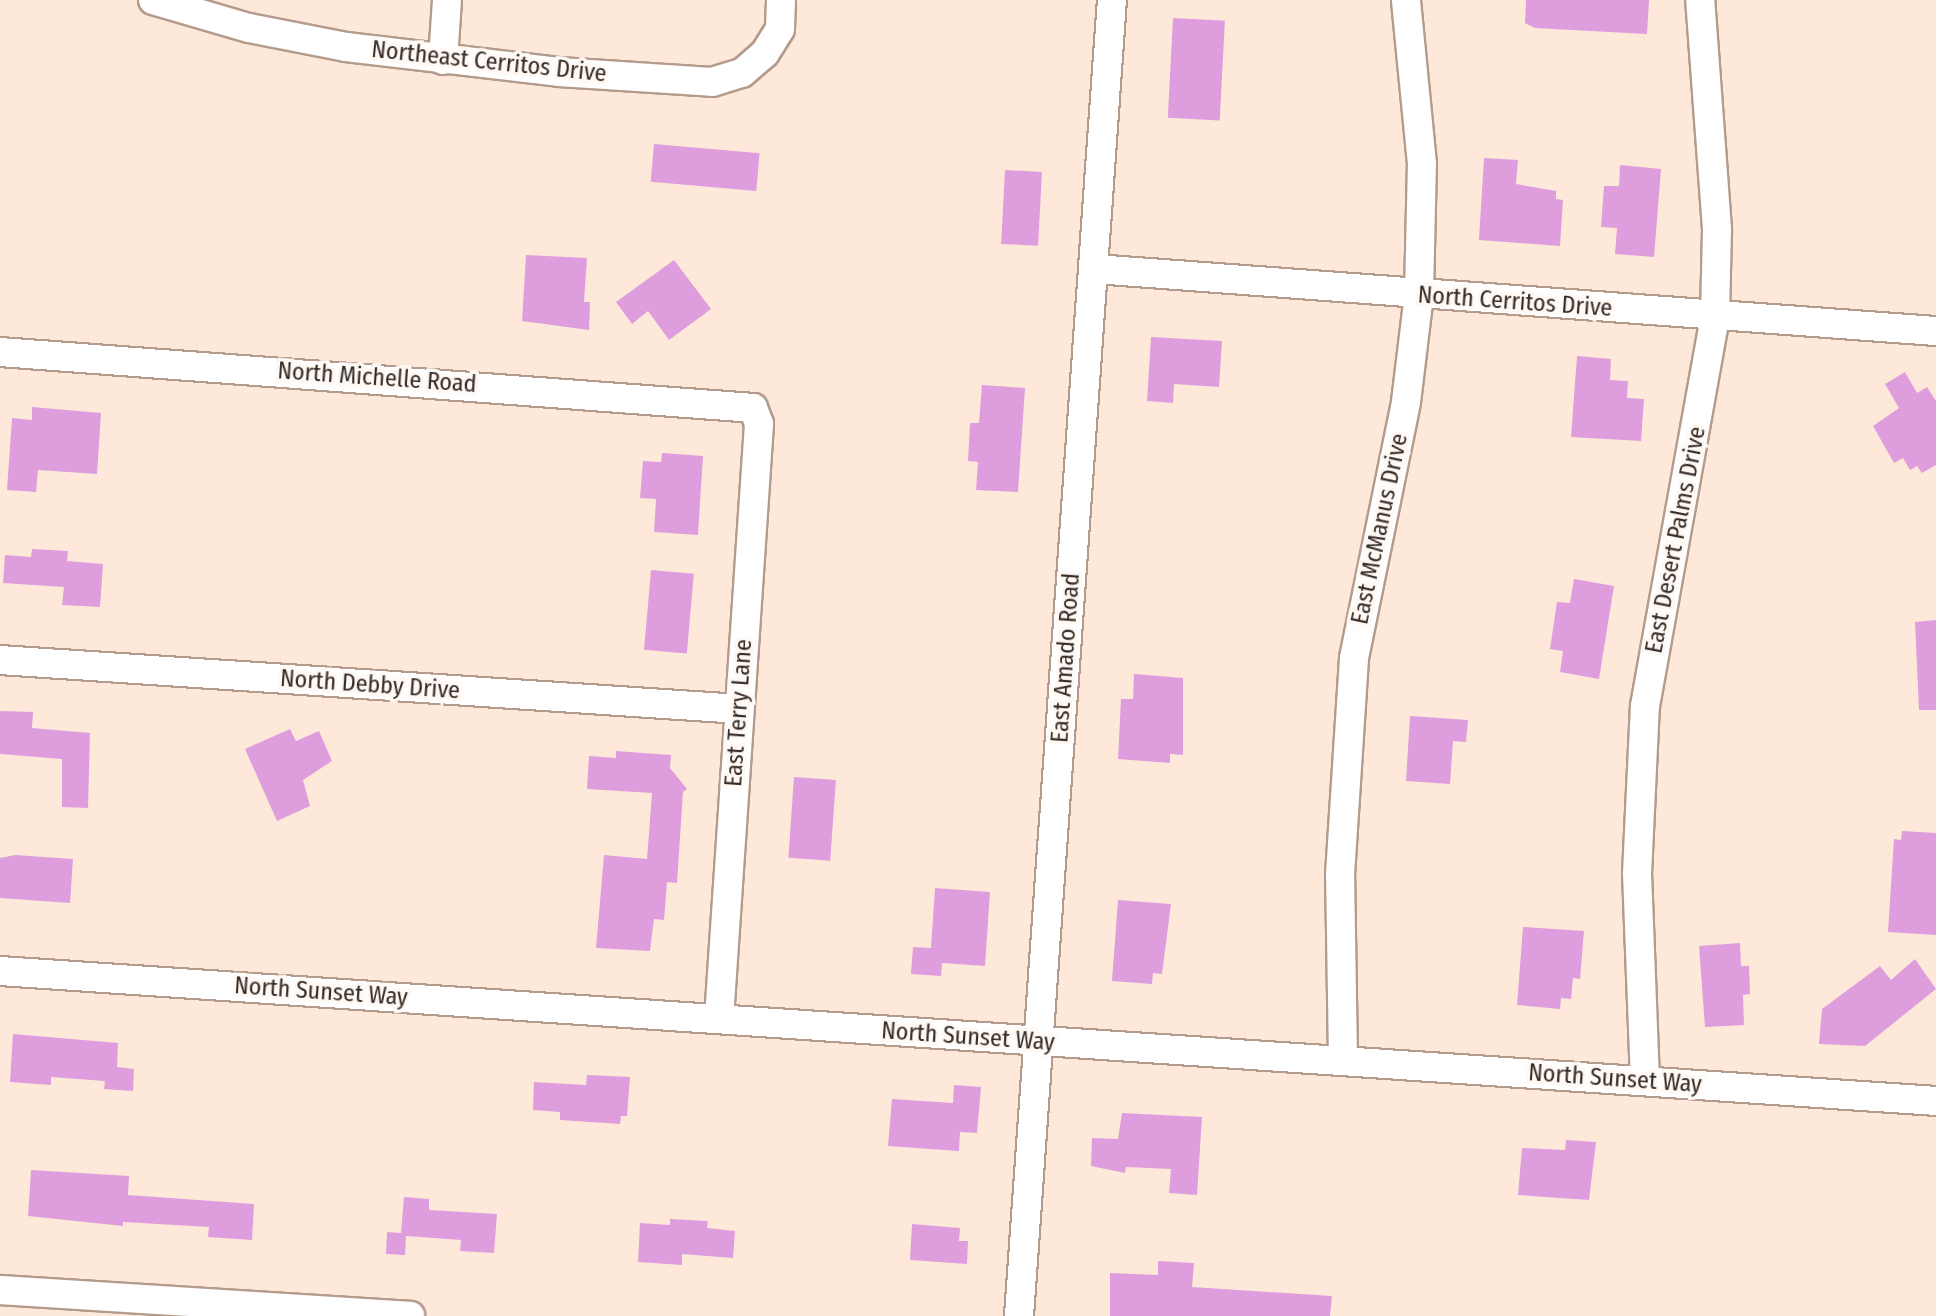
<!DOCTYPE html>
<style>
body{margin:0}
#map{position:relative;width:1936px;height:1316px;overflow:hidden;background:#fee8da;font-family:"Fira Sans Condensed",sans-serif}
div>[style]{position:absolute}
.building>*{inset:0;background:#de9edd;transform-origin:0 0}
.roads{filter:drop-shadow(2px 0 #b49b8b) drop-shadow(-2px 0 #b49b8b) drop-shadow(0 2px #b49b8b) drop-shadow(0 -2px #b49b8b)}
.minor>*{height:28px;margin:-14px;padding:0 14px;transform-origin:14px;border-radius:14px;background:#fff}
span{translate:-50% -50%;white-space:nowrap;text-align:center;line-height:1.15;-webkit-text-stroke:7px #fef9f5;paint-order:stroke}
.street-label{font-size:24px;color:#352a24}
</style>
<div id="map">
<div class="building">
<i style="clip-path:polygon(1526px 0,1649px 0,1647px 34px,1535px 28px,1525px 23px)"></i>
<i style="left:1173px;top:18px;width:52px;height:100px;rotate:3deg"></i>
<i style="left:654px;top:144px;width:106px;height:38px;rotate:5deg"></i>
<i style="clip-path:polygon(1484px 158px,1518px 160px,1516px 184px,1556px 191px,1556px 199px,1563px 200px,1560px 246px,1479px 240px)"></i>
<i style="clip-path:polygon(1620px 165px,1661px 169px,1654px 257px,1615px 254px,1617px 228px,1601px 227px,1604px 186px,1619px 186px)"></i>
<i style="left:1005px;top:170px;width:37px;height:74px;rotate:3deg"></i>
<i style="clip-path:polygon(526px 255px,587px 258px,584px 302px,590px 302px,589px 330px,522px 321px)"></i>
<i style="clip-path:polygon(674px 260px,711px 309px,669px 340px,648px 311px,632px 324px,616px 302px)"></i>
<i style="clip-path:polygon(1151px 337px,1222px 341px,1219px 387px,1174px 384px,1173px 403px,1147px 401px)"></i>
<i style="clip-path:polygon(1577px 356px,1611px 359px,1610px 380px,1628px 381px,1627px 398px,1644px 399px,1641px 441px,1571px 437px)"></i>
<i style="clip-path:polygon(1905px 372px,1917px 393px,1927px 387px,1936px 401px,1936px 465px,1922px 473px,1917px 466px,1910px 470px,1903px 458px,1894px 463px,1873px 426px,1899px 408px,1885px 384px)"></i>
<i style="clip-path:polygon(982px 385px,1025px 388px,1018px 492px,976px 490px,978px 462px,968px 461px,970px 423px,979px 423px)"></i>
<i style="clip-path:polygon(32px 407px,101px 413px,97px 474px,38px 470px,36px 492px,7px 490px,12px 418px,32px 420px)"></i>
<i style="clip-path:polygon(662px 453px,703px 456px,698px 535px,654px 532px,656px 499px,640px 498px,643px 461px,661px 462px)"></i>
<i style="clip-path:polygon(32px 549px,68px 551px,67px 561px,103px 564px,100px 607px,62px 605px,64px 587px,3px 583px,5px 555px,31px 557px)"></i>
<i style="left:651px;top:570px;width:43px;height:80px;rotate:5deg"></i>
<i style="clip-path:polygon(1574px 579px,1614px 586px,1599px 679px,1560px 672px,1563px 651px,1550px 649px,1557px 602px,1570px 603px)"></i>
<i style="clip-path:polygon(1936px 620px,1936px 710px,1919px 710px,1915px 622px)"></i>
<i style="clip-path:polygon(1134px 674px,1183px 678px,1183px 755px,1170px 754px,1170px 763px,1118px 759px,1121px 699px,1133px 699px)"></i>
<i style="clip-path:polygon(0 711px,33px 712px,32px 728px,90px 733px,88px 808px,62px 807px,62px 759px,0 754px)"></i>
<i style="clip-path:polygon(1410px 716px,1468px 720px,1466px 742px,1453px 741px,1450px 784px,1406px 781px)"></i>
<i style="clip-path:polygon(290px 729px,296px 741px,319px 731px,332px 761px,303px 780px,310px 806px,277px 821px,245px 749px)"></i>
<i style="clip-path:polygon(616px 751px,671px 755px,670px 768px,687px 789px,683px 792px,677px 883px,667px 882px,664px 920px,654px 919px,650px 951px,596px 948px,604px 855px,647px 859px,652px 793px,587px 789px,589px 756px,616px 758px)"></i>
<i style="left:794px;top:777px;width:42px;height:81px;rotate:4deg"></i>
<i style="clip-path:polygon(1902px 831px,1936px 833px,1936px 935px,1888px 932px,1894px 839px,1901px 840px)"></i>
<i style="clip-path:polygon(15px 855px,73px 859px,70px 903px,0 898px,0 858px)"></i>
<i style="clip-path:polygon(935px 888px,990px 892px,985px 966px,942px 963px,941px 976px,911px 974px,913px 947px,931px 948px)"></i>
<i style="clip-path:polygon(1118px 900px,1171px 904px,1162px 974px,1153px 973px,1152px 984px,1112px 981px)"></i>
<i style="clip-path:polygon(1523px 927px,1584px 931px,1580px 979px,1573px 978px,1571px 999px,1561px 998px,1560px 1009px,1517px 1005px)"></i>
<i style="clip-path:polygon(1740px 943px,1741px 966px,1749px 966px,1750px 994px,1743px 995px,1744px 1025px,1705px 1027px,1699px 946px)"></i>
<i style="clip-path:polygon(1915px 959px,1936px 989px,1865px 1046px,1819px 1044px,1822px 1009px,1880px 966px,1891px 980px)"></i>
<i style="clip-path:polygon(13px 1034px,118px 1043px,117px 1067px,134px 1069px,133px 1091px,104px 1089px,105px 1081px,51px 1077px,51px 1085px,10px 1082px)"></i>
<i style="clip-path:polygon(587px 1075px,630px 1077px,627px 1116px,621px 1116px,620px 1124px,560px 1120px,560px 1112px,533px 1110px,534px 1082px,586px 1085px)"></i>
<i style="clip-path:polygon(954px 1085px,981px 1087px,977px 1133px,960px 1132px,959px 1151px,888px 1146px,892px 1099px,953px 1103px)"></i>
<i style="clip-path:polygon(1122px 1113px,1202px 1117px,1197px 1195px,1169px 1193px,1171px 1169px,1126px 1167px,1125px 1173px,1091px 1166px,1092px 1138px,1118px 1139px)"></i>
<i style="clip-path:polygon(1566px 1140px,1596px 1142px,1589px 1200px,1518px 1195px,1522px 1148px,1565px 1150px)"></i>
<i style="clip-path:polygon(31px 1170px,129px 1176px,128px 1195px,254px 1204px,252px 1240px,208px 1237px,209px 1227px,123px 1222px,123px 1226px,28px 1216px)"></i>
<i style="clip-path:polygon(404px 1197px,429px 1199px,429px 1210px,497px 1214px,494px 1253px,460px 1251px,461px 1240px,406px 1236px,405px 1255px,386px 1254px,387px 1232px,401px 1233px)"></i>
<i style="clip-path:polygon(670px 1219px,708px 1221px,707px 1228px,735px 1231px,733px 1258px,682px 1254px,682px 1265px,638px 1262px,640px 1223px,670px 1225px)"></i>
<i style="clip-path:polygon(912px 1224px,960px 1228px,959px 1241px,968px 1241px,967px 1264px,910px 1260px)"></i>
<i style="clip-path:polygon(1158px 1261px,1194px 1263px,1192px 1287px,1332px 1296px,1330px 1316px,1110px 1316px,1110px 1273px,1158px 1275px)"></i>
</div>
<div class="roads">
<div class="minor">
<i style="left:153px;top:0;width:100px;rotate:16.3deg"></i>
<i style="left:249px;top:28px;width:99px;rotate:11.1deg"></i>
<i style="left:346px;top:47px;width:214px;rotate:6.7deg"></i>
<i style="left:559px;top:72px;width:153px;rotate:3.7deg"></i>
<i style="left:712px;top:82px;width:31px;rotate:-17deg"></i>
<i style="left:742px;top:73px;width:30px;rotate:-41deg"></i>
<i style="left:765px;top:53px;width:28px;rotate:-58deg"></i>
<i style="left:780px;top:29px;width:29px;rotate:-88deg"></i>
<i style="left:443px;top:60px;width:60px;rotate:-86.2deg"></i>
<i style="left:1095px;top:269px;width:843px;rotate:4.22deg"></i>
<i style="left:0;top:352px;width:755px;rotate:4.25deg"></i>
<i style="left:753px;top:408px;width:17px;rotate:69deg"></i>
<i style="left:759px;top:424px;width:596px;rotate:93.85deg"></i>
<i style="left:0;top:660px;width:741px;rotate:3.79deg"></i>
<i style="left:0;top:971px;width:1940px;rotate:3.84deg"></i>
<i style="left:1343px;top:1060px;width:185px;rotate:-90.9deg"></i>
<i style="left:1340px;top:875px;width:217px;rotate:-86.3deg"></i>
<i style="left:1354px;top:658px;width:261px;rotate:-78.5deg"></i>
<i style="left:1406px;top:402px;width:109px;rotate:-83.1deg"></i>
<i style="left:1419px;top:294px;width:130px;rotate:-88.7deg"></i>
<i style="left:1422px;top:164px;width:165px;rotate:-95.6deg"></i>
<i style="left:1645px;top:1081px;width:207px;rotate:-92.2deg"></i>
<i style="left:1637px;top:874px;width:168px;rotate:-87.3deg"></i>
<i style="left:1645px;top:706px;width:395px;rotate:-79.8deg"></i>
<i style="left:1715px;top:317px;width:88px;rotate:-88.7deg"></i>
<i style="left:1717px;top:229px;width:230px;rotate:-94.2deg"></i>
<i style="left:0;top:1290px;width:411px;rotate:3.6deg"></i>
<i style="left:1019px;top:1316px;width:1319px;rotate:-85.96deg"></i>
</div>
</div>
<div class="street-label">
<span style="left:489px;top:62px;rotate:6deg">Northeast Cerritos Drive</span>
<span style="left:1515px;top:302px;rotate:4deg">North Cerritos Drive</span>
<span style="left:377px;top:378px;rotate:4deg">North Michelle Road</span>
<span style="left:1380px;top:529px;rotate:-78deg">East McManus Drive</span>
<span style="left:1676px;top:540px;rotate:-79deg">East Desert Palms Drive</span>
<span style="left:1066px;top:658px;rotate:-86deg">East Amado Road</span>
<span style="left:370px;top:685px;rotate:4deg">North Debby Drive</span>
<span style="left:739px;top:713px;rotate:-86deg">East Terry Lane</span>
<span style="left:321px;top:992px;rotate:4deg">North Sunset Way</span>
<span style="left:968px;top:1037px;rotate:4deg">North Sunset Way</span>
<span style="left:1615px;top:1079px;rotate:4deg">North Sunset Way</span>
</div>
</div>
